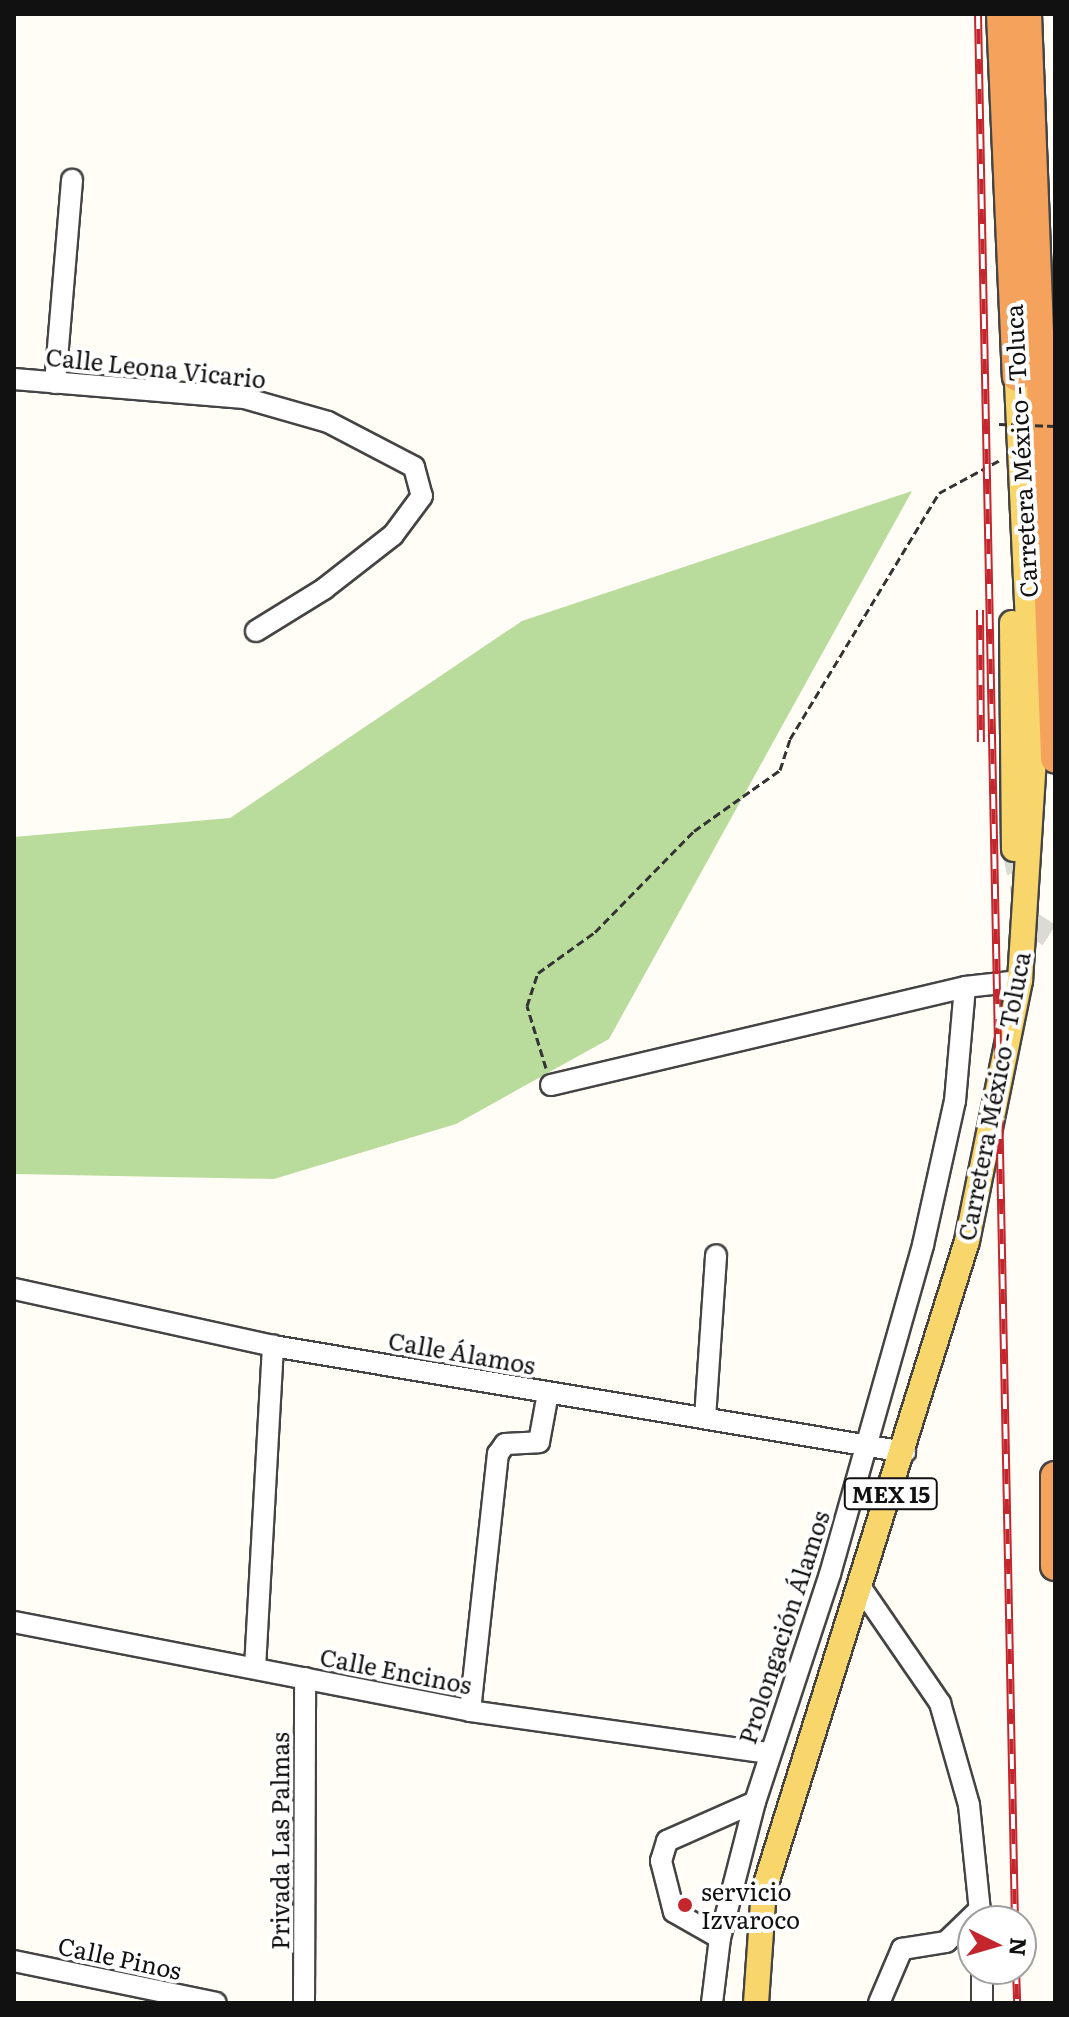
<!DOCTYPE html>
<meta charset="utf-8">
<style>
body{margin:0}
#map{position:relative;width:1069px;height:2017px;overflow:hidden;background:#fffdf5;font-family:Literata,serif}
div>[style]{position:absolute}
.forest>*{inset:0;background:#b9dc9c}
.major-tunnel>*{height:24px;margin-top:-12px;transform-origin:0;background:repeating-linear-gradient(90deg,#dbdad3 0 24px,transparent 0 36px)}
.path>*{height:3px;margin-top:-1.5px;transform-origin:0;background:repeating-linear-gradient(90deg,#333 0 8px,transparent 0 12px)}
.roads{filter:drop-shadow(2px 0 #444) drop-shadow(-2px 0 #444) drop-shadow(0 2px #444) drop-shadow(0 -2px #444)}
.minor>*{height:20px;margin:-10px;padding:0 10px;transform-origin:10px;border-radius:10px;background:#fff}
.major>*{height:24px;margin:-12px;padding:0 12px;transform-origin:12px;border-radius:12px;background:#f9d66b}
.highway>*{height:28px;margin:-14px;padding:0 14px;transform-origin:14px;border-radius:14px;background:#f5a25d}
.rail>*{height:8px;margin-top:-4px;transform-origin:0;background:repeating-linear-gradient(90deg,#fff 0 15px,#c4262e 0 30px);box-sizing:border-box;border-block:2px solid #c4262e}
.path-bridge>*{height:3px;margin-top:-1.5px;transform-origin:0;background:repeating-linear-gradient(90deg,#333 0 8px,transparent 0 12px)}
.dots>*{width:22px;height:22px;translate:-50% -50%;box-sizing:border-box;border:4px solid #fff;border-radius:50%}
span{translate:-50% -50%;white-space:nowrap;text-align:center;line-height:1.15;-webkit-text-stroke:8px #fff;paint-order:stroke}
.shield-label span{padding:2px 6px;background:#fff;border:2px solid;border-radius:6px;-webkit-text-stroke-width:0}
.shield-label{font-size:22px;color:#111;font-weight:700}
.street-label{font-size:24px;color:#111}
.poi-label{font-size:24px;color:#111}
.left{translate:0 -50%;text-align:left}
.frame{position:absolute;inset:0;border:16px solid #111;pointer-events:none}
.north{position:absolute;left:957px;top:1905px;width:80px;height:80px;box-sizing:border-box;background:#fff;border:2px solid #a0a0a0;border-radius:50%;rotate:95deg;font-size:22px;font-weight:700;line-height:32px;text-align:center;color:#111}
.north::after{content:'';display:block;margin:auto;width:28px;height:36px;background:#c4262e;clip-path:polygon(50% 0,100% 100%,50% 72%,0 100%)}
</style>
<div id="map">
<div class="forest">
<i style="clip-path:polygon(912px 491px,609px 1039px,456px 1124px,274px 1179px,14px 1174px,14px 837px,230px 818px,522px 621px)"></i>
</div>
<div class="major-tunnel">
<i style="left:1014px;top:849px;width:75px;rotate:78.4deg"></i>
<i style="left:1029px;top:922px;width:31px;rotate:33deg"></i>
</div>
<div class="path">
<i style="left:546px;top:1068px;width:65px;rotate:-107deg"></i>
<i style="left:527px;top:1006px;width:35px;rotate:-72deg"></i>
<i style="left:538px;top:973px;width:70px;rotate:-35.7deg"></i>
<i style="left:595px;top:932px;width:141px;rotate:-45.6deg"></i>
<i style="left:694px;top:831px;width:105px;rotate:-35.3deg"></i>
<i style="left:780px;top:770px;width:33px;rotate:-72deg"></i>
<i style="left:790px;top:739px;width:288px;rotate:-58.8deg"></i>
<i style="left:939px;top:493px;width:69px;rotate:-28.4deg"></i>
</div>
<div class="roads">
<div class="minor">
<i style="left:14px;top:379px;width:231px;rotate:4.7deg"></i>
<i style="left:244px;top:398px;width:87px;rotate:15.9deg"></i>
<i style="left:328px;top:422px;width:97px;rotate:27.6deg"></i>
<i style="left:414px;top:467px;width:30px;rotate:75deg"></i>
<i style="left:422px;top:496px;width:49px;rotate:126.6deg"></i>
<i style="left:393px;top:535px;width:88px;rotate:142deg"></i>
<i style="left:324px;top:589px;width:80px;rotate:148.3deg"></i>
<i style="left:55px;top:383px;width:204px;rotate:-85.2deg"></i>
<i style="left:551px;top:1085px;width:425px;rotate:-13.3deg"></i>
<i style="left:965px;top:987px;width:55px;rotate:-6.2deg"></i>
<i style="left:14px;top:1289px;width:265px;rotate:12.4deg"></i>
<i style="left:273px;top:1346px;width:641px;rotate:9.52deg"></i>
<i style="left:705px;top:1418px;width:163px;rotate:-86.1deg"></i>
<i style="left:861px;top:1588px;width:140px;rotate:55.5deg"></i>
<i style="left:940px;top:1703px;width:106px;rotate:74.1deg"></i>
<i style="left:969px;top:1805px;width:117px;rotate:84.1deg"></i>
<i style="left:14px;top:1622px;width:465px;rotate:11deg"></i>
<i style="left:470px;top:1711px;width:303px;rotate:8deg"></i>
<i style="left:255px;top:1668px;width:323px;rotate:-86.8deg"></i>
<i style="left:470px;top:1711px;width:259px;rotate:-83.8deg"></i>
<i style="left:498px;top:1454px;width:12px;rotate:-55deg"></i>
<i style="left:505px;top:1444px;width:34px;rotate:-3deg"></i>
<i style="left:539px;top:1442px;width:50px;rotate:-79.6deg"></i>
<i style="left:720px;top:1938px;width:53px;rotate:-150.5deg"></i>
<i style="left:674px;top:1912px;width:53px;rotate:-104.3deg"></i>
<i style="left:661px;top:1861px;width:21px;rotate:-73deg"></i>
<i style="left:667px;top:1841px;width:96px;rotate:-23.9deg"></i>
<i style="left:14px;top:1961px;width:206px;rotate:11.7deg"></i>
<i style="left:982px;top:1969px;width:34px;rotate:90deg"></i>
<i style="left:304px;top:2003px;width:325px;rotate:-89.8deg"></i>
<i style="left:712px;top:2003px;width:65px;rotate:-83deg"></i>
<i style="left:720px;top:1938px;width:140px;rotate:-75.6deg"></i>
<i style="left:755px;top:1802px;width:240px;rotate:-71.8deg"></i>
<i style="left:830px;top:1574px;width:342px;rotate:-74.2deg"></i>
<i style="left:923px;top:1245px;width:148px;rotate:-77.5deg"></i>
<i style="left:955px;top:1101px;width:114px;rotate:-85deg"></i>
<i style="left:879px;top:2003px;width:59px;rotate:-66.9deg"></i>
<i style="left:902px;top:1949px;width:45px;rotate:-9deg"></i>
<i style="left:946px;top:1942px;width:46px;rotate:-44.1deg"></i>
</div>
<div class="major">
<i style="left:1012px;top:623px;width:226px;rotate:89.5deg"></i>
<i style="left:756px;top:2003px;width:113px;rotate:-86deg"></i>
<i style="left:764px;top:1890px;width:680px;rotate:-72.63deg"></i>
<i style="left:967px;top:1241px;width:265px;rotate:-78.5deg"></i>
<i style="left:1020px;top:981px;width:225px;rotate:-86.4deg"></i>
<i style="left:1034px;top:756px;width:379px;rotate:-92.6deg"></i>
</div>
<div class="highway">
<i style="left:1001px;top:14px;width:363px;rotate:87.5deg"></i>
<i style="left:1027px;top:14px;width:745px;rotate:87.84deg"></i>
<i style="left:1055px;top:1476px;width:90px;rotate:90deg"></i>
</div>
</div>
<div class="rail">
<i style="left:978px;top:14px;width:1907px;rotate:88.89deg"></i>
<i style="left:980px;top:610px;width:132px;rotate:89.6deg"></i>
<i style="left:1016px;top:1969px;width:34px;rotate:88deg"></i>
</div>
<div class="path-bridge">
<i style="left:999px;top:424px;width:56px;rotate:2deg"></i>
</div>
<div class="dots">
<i style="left:685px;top:1905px;background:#c4262e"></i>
</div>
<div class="shield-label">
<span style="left:891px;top:1494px">MEX 15</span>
</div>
<div class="street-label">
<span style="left:156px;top:367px;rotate:6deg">Calle Leona Vicario</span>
<span style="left:1020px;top:451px;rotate:-93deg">Carretera México - Toluca</span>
<span style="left:993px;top:1096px;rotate:-79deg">Carretera México - Toluca</span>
<span style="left:462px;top:1352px;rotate:10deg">Calle Álamos</span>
<span style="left:783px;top:1627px;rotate:-72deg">Prolongación Álamos</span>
<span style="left:396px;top:1670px;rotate:11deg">Calle Encinos</span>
<span style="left:279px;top:1841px;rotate:-90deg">Privada Las Palmas</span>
<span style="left:120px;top:1957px;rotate:12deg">Calle Pinos</span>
</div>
<div class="poi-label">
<span class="left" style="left:701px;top:1905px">servicio<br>Izvaroco</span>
</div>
<div class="frame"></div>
<div class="north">N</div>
</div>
